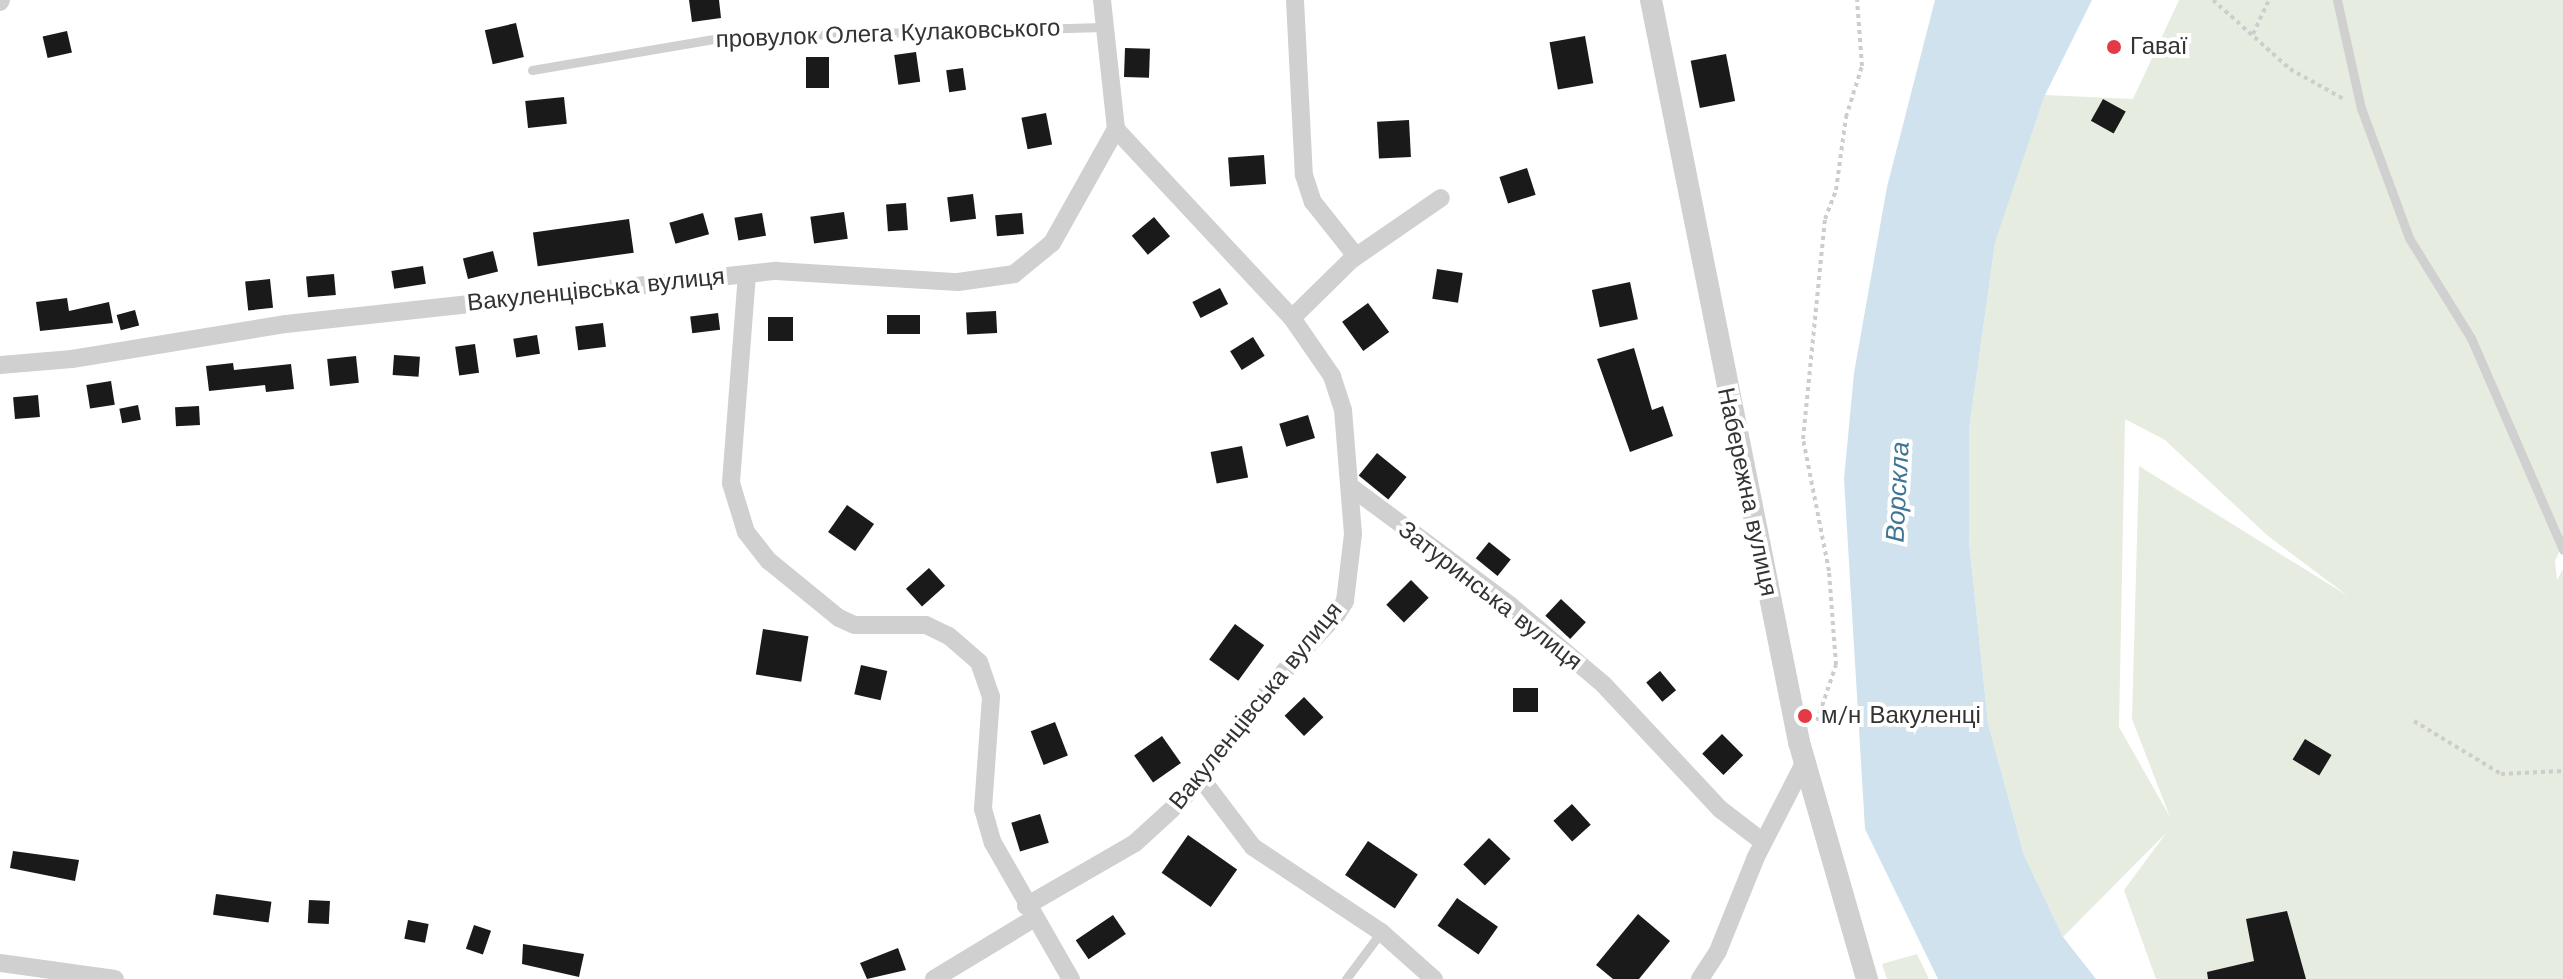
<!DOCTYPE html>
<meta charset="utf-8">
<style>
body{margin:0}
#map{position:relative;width:2563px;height:979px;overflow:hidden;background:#fff;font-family:"Work Sans",sans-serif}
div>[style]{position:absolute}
.green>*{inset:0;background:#e6ecdf}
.water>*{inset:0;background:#cfe2ee}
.building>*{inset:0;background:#1a1a1a;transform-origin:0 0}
.path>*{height:4px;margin-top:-2px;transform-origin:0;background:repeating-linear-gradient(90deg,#cdcdcd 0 4px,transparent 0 8px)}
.service>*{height:9px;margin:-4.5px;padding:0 4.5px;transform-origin:4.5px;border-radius:4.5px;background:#d0d0d0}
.minor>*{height:18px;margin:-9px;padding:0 9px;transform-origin:9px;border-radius:9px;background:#d0d0d0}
.tertiary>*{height:22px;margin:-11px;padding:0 11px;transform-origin:11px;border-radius:11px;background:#d0d0d0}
.dots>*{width:22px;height:22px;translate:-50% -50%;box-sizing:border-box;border:4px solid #fff;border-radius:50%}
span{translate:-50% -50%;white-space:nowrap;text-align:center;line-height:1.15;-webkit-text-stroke:8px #fff;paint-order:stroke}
.street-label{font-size:24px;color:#333}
.poi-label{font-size:24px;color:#333}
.left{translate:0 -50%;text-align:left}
.water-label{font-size:26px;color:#3f7597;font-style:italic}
</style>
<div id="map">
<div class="green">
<i style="clip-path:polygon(evenodd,2179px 0,2563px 0,2563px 543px,2555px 561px,2557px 580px,2563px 569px,2563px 979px,2156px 979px,2124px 890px,2167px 832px,2063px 937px,2024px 855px,1988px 723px,1969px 541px,1969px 430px,1995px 243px,2045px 95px,2133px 99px,2179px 0,2125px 419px,2165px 440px,2268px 536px,2348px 596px,2139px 466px,2132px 719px,2170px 817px,2119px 727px,2125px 419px)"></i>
<i style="clip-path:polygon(1917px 954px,1929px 979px,1887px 979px,1882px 964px)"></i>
</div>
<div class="water">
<i style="clip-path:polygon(1935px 0,2092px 0,2045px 95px,1995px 243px,1969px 430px,1969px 541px,1988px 723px,2024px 855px,2063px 937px,2096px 979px,1938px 979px,1865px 829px,1844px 479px,1854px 373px,1887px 187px)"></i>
</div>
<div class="building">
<i style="clip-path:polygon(689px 0,719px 0,721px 18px,692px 22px)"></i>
<i style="left:516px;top:23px;width:35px;height:32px;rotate:77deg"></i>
<i style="left:67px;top:31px;width:22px;height:25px;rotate:77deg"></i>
<i style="left:1585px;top:36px;width:48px;height:36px;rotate:80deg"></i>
<i style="left:1125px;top:48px;width:25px;height:29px;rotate:2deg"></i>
<i style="left:916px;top:52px;width:30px;height:22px;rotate:82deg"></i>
<i style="left:1726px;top:54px;width:48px;height:36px;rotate:79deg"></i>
<i style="left:806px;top:57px;width:23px;height:31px"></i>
<i style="left:963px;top:68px;width:22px;height:17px;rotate:82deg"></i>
<i style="left:564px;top:97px;width:27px;height:39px;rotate:84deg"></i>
<i style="left:2103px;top:99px;width:26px;height:25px;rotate:29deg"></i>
<i style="left:1046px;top:113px;width:32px;height:25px;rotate:79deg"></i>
<i style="left:1409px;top:120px;width:37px;height:32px;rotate:87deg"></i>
<i style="left:1264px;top:155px;width:29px;height:36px;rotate:86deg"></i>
<i style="left:1527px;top:168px;width:28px;height:29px;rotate:72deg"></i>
<i style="left:973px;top:194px;width:25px;height:26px;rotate:83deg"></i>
<i style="left:906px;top:203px;width:27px;height:20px;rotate:86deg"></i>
<i style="left:844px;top:212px;width:27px;height:34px;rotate:82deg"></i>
<i style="left:703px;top:213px;width:22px;height:35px;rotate:74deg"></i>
<i style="left:762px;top:213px;width:23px;height:28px;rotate:80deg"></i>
<i style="left:1022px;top:213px;width:21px;height:27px;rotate:85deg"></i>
<i style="left:1154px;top:217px;width:25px;height:29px;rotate:50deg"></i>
<i style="left:629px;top:219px;width:34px;height:97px;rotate:82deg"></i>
<i style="left:493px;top:251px;width:21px;height:31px;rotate:76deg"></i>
<i style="left:423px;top:266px;width:18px;height:32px;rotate:81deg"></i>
<i style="left:1437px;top:269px;width:26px;height:30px;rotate:9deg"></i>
<i style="left:334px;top:274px;width:21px;height:28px;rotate:85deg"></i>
<i style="left:270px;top:279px;width:29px;height:25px;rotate:84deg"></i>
<i style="left:1630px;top:282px;width:38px;height:39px;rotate:78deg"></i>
<i style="left:1220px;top:288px;width:18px;height:31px;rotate:63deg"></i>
<i style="clip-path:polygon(67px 298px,69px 311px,109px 302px,113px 323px,40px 331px,36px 302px)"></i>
<i style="left:1368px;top:303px;width:36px;height:32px;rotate:54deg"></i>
<i style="left:135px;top:310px;width:16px;height:19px;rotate:75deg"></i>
<i style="left:996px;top:311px;width:22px;height:30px;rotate:87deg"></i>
<i style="left:718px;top:313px;width:17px;height:28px;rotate:83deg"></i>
<i style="left:887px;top:315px;width:33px;height:19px"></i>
<i style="left:768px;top:317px;width:25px;height:24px"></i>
<i style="left:603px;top:323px;width:24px;height:28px;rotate:83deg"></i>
<i style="left:537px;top:335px;width:19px;height:24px;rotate:81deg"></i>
<i style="left:1253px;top:337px;width:22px;height:27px;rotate:58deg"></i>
<i style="left:475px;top:344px;width:29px;height:20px;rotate:82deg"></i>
<i style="clip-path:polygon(1634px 348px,1652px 410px,1663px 406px,1673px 436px,1630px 452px,1597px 359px)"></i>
<i style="left:394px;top:355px;width:26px;height:20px;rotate:4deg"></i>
<i style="left:356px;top:356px;width:27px;height:29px;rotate:84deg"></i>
<i style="clip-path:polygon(233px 363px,234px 370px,291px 364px,294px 389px,266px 392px,265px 385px,209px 391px,206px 366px)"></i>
<i style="left:111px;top:381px;width:24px;height:25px;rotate:81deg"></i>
<i style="left:38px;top:395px;width:22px;height:25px;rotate:85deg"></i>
<i style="left:138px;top:405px;width:15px;height:19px;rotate:79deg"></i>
<i style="left:199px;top:406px;width:19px;height:24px;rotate:87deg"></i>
<i style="left:1308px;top:415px;width:24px;height:30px;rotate:73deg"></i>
<i style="left:1242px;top:446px;width:32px;height:32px;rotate:79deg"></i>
<i style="left:1377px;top:453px;width:38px;height:29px;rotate:39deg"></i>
<i style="left:847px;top:505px;width:33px;height:33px;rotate:35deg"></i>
<i style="left:1489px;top:542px;width:28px;height:21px;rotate:39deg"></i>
<i style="left:929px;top:568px;width:24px;height:31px;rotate:48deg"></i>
<i style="left:1411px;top:580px;width:25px;height:35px;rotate:45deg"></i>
<i style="left:1561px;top:599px;width:34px;height:23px;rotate:43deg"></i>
<i style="left:1235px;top:624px;width:36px;height:44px;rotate:36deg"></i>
<i style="left:763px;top:629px;width:46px;height:46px;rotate:9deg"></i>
<i style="left:861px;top:665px;width:27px;height:30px;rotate:13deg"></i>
<i style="left:1660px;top:671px;width:25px;height:18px;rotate:50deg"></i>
<i style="left:1513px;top:688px;width:25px;height:24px"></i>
<i style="left:1304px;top:697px;width:28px;height:27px;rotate:46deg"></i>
<i style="left:1055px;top:722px;width:36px;height:26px;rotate:69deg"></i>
<i style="left:1722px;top:734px;width:30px;height:28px;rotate:45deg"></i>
<i style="left:1162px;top:736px;width:33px;height:34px;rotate:55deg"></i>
<i style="left:2305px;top:739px;width:31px;height:24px;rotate:31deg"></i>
<i style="left:1572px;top:804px;width:28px;height:25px;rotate:48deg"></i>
<i style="left:1040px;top:814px;width:30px;height:30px;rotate:73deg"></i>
<i style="left:1188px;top:835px;width:60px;height:46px;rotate:35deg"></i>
<i style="left:1489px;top:838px;width:30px;height:37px;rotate:44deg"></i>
<i style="left:1368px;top:841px;width:60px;height:41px;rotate:34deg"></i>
<i style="clip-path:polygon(13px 851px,79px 860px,75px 881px,10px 868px)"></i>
<i style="left:216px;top:894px;width:56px;height:21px;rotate:8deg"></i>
<i style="left:1457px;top:898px;width:50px;height:34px;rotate:35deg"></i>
<i style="left:309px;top:900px;width:21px;height:23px;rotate:3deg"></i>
<i style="clip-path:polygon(2287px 911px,2306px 979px,2208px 979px,2207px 972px,2254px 961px,2246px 919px)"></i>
<i style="clip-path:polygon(1638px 914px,1670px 941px,1639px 979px,1613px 979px,1596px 965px)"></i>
<i style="left:1113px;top:915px;width:23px;height:45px;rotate:56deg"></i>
<i style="left:408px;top:920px;width:21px;height:19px;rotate:11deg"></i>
<i style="left:474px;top:925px;width:18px;height:25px;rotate:19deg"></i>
<i style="clip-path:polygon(523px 944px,584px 954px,579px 977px,522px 964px)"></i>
<i style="clip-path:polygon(898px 948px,906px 970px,867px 979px,860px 963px)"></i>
</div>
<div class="path">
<i style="left:2213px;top:0;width:103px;rotate:41.9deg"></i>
<i style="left:2290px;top:69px;width:62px;rotate:29.1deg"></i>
<i style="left:2253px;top:34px;width:38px;rotate:-65deg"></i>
<i style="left:1817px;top:721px;width:59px;rotate:-71.3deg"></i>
<i style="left:1836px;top:665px;width:94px;rotate:-94.3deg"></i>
<i style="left:1829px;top:571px;width:135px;rotate:-101.1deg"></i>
<i style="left:1803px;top:439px;width:221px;rotate:-84.3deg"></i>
<i style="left:1825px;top:219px;width:31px;rotate:-69deg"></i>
<i style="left:1836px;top:190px;width:74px;rotate:-82.2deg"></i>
<i style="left:1846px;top:117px;width:53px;rotate:-72.6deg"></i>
<i style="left:1862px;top:66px;width:66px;rotate:-94.3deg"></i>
<i style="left:2414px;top:721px;width:102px;rotate:31.3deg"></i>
<i style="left:2501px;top:774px;width:62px;rotate:-2.8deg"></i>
</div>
<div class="service">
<i style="left:2337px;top:0;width:111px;rotate:77.5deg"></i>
<i style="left:2361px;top:108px;width:139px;rotate:69.7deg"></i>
<i style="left:2409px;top:238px;width:118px;rotate:58.2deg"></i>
<i style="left:2471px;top:338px;width:231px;rotate:66.5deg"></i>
<i style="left:532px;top:70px;width:196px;rotate:-9.7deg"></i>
<i style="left:725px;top:37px;width:378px;rotate:-1.5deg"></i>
<i style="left:1346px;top:979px;width:59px;rotate:-53.3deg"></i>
</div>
<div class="minor">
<i style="left:1295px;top:0;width:175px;rotate:87.1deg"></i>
<i style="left:1304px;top:175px;width:28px;rotate:72deg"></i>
<i style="left:1313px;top:202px;width:69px;rotate:51.5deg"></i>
<i style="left:0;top:2px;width:2px;rotate:-63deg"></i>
<i style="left:747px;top:274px;width:210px;rotate:94.4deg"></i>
<i style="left:731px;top:483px;width:51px;rotate:73deg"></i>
<i style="left:746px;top:532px;width:37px;rotate:52deg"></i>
<i style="left:769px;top:561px;width:90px;rotate:39.2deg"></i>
<i style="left:839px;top:618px;width:17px;rotate:24deg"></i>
<i style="left:855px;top:625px;width:71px"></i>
<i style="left:926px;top:625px;width:25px;rotate:26deg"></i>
<i style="left:949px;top:636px;width:40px;rotate:41deg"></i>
<i style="left:979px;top:662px;width:37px;rotate:71deg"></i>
<i style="left:991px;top:697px;width:112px;rotate:94.1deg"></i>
<i style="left:983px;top:809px;width:35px;rotate:74deg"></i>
<i style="left:993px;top:843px;width:157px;rotate:60.2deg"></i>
<i style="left:1292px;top:318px;width:83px;rotate:-44.5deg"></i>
<i style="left:1351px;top:260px;width:109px;rotate:-34.6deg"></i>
<i style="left:0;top:365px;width:72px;rotate:-4.8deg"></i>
<i style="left:72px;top:359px;width:217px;rotate:-9.3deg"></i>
<i style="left:286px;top:324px;width:493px;rotate:-6.2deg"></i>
<i style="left:776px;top:271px;width:182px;rotate:3.5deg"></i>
<i style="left:958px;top:282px;width:57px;rotate:-8.1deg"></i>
<i style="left:1014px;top:274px;width:49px;rotate:-39.2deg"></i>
<i style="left:1052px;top:243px;width:131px;rotate:-60.7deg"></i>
<i style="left:1351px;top:487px;width:199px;rotate:36.6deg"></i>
<i style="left:1511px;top:606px;width:122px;rotate:40.3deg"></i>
<i style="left:1604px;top:685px;width:170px;rotate:46.9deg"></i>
<i style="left:1720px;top:809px;width:54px;rotate:37.5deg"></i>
<i style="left:1200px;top:777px;width:88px;rotate:52.9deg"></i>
<i style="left:1253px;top:847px;width:154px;rotate:33.6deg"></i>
<i style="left:1381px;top:932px;width:71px;rotate:41.6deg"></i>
<i style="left:1026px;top:906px;width:126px;rotate:-30deg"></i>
<i style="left:1135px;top:843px;width:62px;rotate:-42.4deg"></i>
<i style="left:1181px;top:801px;width:178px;rotate:-51.4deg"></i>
<i style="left:1292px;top:662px;width:66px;rotate:-46.8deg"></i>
<i style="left:1337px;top:614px;width:15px;rotate:-58deg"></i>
<i style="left:1345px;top:601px;width:67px;rotate:-83.2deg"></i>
<i style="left:1353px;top:534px;width:124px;rotate:-94.6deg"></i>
<i style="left:1343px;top:410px;width:36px;rotate:-108deg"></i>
<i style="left:1332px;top:376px;width:70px;rotate:-124.6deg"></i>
<i style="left:1292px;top:318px;width:258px;rotate:-133deg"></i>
<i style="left:1116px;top:129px;width:130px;rotate:-96.2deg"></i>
<i style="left:0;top:963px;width:116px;rotate:7.9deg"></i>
<i style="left:934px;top:979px;width:116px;rotate:-31.2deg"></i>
<i style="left:1700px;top:979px;width:33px;rotate:-57deg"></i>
<i style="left:1718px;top:951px;width:101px;rotate:-68deg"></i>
<i style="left:1756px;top:857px;width:106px;rotate:-62.9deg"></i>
</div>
<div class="tertiary">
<i style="left:1651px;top:0;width:757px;rotate:78.72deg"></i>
<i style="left:1799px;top:742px;width:247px;rotate:74deg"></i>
</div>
<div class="dots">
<i style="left:2114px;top:47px;background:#e63946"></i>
<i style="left:1805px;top:716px;background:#e63946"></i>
</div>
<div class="street-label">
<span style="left:888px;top:34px;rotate:-2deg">провулок Олега Кулаковського</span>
<span style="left:596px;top:290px;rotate:-6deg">Вакуленцівська вулиця</span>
<span style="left:1747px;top:492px;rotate:78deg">Набережна вулиця</span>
<span style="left:1490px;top:596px;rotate:38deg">Затуринська вулиця</span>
<span style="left:1256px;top:706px;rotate:-51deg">Вакуленцівська вулиця</span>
</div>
<div class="poi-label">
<span class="left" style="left:2130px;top:47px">Гаваї</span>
<span class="left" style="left:1821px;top:716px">м/н Вакуленці</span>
</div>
<div class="water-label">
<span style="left:1898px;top:492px;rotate:-87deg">Ворскла</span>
</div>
</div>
